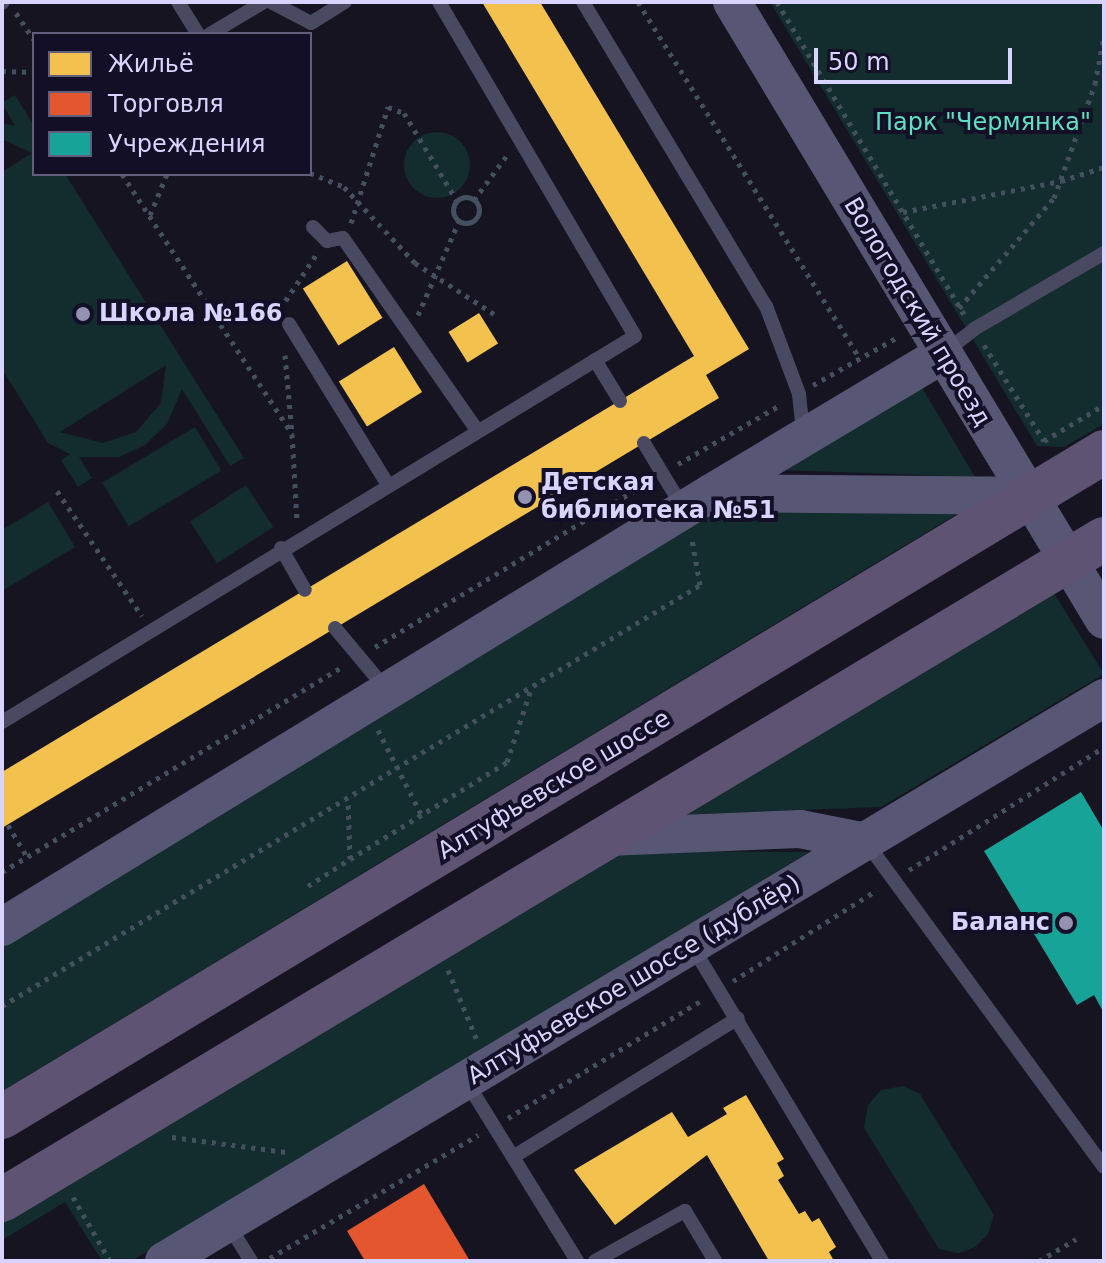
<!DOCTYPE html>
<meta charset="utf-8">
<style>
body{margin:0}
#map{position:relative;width:1106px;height:1263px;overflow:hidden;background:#161421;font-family:"DejaVu Sans",sans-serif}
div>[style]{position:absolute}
.green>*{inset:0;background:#132c2d;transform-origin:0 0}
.round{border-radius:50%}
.homes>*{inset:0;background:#f2c14e;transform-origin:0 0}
.shops>*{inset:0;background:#e4572e}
.public>*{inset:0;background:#17a398}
.path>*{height:5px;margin-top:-2.5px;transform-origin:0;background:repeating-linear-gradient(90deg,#44505f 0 4px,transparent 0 10px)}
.path>.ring{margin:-2.5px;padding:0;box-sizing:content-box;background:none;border:5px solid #44505f;border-radius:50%}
.lane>*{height:14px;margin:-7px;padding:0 7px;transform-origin:7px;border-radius:7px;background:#4a4962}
.secondary>*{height:38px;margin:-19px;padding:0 19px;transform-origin:19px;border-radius:19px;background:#575674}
.primary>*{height:44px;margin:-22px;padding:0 22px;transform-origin:22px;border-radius:22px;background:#5e5373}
.dots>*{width:22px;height:22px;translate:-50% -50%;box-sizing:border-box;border:4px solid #130f26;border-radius:50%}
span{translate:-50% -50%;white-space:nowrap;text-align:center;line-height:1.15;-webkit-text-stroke:8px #130f26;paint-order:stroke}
.park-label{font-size:24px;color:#5fe0c0}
.street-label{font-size:24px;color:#d9d4ff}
.poi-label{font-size:24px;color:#d9d4ff;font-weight:700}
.left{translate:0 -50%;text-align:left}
.right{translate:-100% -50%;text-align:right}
.frame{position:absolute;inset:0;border:4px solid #d9d4ff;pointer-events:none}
.legend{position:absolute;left:32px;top:32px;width:280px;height:144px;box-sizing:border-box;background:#130f26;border:2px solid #625e7d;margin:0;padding:10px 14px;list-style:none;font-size:24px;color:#d9d4ff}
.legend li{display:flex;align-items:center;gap:16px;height:40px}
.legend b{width:40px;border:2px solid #625e7d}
.scale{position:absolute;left:814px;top:48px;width:198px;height:36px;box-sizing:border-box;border:4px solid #d9d4ff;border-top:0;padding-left:10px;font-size:24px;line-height:28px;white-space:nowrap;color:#d9d4ff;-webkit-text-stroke:6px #130f26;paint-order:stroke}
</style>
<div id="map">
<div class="green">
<i style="clip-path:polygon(770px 2px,1104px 2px,1104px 424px,1064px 447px,1037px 446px)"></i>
<i style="clip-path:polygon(evenodd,15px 95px,34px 126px,34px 174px,65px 174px,244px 458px,230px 466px,182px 389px,167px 424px,145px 445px,119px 457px,79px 457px,92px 478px,78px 487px,61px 460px,70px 454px,48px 443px,2px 369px,2px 172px,32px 153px,2px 139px,2px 123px,15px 126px,2px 103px,15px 95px,166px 365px,161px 403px,136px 432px,103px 443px,60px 432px,166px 365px)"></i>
<i class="round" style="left:404px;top:132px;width:66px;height:66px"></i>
<i style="clip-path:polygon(921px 386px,975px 477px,781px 470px)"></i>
<i style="left:195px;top:427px;width:51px;height:108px;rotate:59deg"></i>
<i style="left:246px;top:485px;width:50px;height:67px;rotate:57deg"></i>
<i style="clip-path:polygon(48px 502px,75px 547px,2px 591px,2px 530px)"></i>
<i style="clip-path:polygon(715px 508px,957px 514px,2px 1091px,2px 938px)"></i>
<i style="clip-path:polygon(1052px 590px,1104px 674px,881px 807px,675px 815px)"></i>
<i style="clip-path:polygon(618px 851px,809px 852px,131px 1261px,102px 1261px,65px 1202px,2px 1240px,2px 1221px)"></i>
<i style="clip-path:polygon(903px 1086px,920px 1094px,994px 1215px,988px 1234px,975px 1247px,959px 1253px,939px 1249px,864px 1128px,868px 1105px,881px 1090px)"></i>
</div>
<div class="homes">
<i style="clip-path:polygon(482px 2px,540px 2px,749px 349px,706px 375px,719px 398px,2px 828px,2px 772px,694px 356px)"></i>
<i style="left:347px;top:261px;width:67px;height:52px;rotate:58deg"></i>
<i style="left:479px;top:313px;width:36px;height:36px;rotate:58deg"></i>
<i style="left:394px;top:347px;width:53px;height:65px;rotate:58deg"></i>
<i style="clip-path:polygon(746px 1095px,784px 1159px,777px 1163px,784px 1176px,778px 1180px,799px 1214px,805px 1211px,812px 1222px,819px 1218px,836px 1247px,829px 1252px,834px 1261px,769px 1261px,707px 1155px,615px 1225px,574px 1170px,672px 1112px,688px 1137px,727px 1114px,723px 1108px)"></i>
</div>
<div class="shops">
<i style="clip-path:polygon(424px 1184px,470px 1261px,365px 1261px,347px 1231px)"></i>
</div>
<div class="public">
<i style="clip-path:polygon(1081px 792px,1104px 831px,1104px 1013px,1094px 995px,1077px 1005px,984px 851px)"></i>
</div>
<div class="path">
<i style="left:638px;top:2px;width:420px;rotate:58.1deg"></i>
<i style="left:777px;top:2px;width:364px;rotate:59.1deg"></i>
<i style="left:16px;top:13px;width:32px;rotate:56deg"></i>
<i style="left:2px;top:71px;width:32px;rotate:2deg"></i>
<i style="left:310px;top:173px;width:37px;rotate:22deg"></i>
<i style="left:344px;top:187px;width:104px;rotate:46.9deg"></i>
<i style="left:415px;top:263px;width:94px;rotate:32.8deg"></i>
<i style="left:122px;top:174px;width:311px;rotate:56.8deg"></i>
<i style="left:292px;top:434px;width:88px;rotate:86.7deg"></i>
<i class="ring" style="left:453px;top:197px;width:21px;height:21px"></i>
<i style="left:474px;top:200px;width:56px;rotate:-53.7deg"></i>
<i style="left:903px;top:212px;width:161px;rotate:-11.1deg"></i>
<i style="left:1061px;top:181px;width:45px;rotate:-18deg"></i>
<i style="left:150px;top:215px;width:44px;rotate:-67.5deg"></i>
<i style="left:351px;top:223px;width:122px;rotate:-72.3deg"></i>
<i style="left:388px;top:107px;width:17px;rotate:21deg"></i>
<i style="left:404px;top:113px;width:103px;rotate:58.9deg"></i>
<i style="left:959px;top:308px;width:145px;rotate:-49.2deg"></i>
<i style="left:1054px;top:198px;width:121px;rotate:-70.2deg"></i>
<i style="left:1095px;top:84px;width:49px;rotate:-79.4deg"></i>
<i style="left:280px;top:309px;width:65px;rotate:-56.3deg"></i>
<i style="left:418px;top:315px;width:103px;rotate:-66.4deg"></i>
<i style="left:984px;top:345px;width:113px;rotate:58deg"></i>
<i style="left:1044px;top:441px;width:70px;rotate:-31deg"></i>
<i style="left:285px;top:355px;width:78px;rotate:84.9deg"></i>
<i style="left:813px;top:385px;width:98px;rotate:-29.5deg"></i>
<i style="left:678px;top:464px;width:118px;rotate:-30deg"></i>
<i style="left:57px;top:491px;width:151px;rotate:55.8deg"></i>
<i style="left:375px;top:647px;width:319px;rotate:-31.1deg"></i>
<i style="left:378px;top:730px;width:94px;rotate:62.9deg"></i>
<i style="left:8px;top:825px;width:37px;rotate:59deg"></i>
<i style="left:350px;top:859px;width:185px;rotate:-31.7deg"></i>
<i style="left:507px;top:762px;width:77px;rotate:-71.8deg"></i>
<i style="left:909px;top:870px;width:231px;rotate:-32.2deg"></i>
<i style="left:2px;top:872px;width:398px;rotate:-31.1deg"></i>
<i style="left:308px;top:886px;width:50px;rotate:-32.7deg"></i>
<i style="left:350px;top:859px;width:60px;rotate:-91.9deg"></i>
<i style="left:448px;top:970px;width:74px;rotate:67.6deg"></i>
<i style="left:733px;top:981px;width:170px;rotate:-32.3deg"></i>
<i style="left:2px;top:1006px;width:815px;rotate:-31.1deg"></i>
<i style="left:700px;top:585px;width:47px;rotate:-99.9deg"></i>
<i style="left:508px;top:1118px;width:229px;rotate:-31.3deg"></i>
<i style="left:172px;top:1137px;width:115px;rotate:7.5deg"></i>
<i style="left:73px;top:1197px;width:74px;rotate:60deg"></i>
<i style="left:270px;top:1258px;width:242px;rotate:-30.6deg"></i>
<i style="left:1039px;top:1261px;width:43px;rotate:-30.7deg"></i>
</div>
<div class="lane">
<i style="left:178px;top:2px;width:38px;rotate:58deg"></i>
<i style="left:271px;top:2px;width:45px;rotate:27.7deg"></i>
<i style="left:311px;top:23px;width:40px;rotate:-32deg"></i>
<i style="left:583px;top:2px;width:355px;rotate:59deg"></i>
<i style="left:766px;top:306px;width:94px;rotate:69.4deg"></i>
<i style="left:799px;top:394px;width:39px;rotate:84deg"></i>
<i style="left:2px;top:3px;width:1px;rotate:-45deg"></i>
<i style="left:210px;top:34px;width:63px;rotate:-30.7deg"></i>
<i style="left:313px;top:227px;width:20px;rotate:45deg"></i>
<i style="left:327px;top:241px;width:16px;rotate:-11deg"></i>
<i style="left:343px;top:238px;width:234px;rotate:55.1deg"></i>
<i style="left:289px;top:324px;width:187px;rotate:58.4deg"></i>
<i style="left:945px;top:352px;width:37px;rotate:-38deg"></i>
<i style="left:974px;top:329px;width:151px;rotate:-30.3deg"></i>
<i style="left:595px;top:360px;width:48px;rotate:58.6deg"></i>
<i style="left:644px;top:443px;width:76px;rotate:59deg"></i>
<i style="left:281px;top:548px;width:48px;rotate:60.3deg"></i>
<i style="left:335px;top:628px;width:80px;rotate:50.1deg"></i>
<i style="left:2px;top:722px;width:741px;rotate:-31.37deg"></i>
<i style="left:635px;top:336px;width:387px;rotate:-120.4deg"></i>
<i style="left:866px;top:842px;width:403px;rotate:53.8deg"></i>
<i style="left:692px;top:946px;width:368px;rotate:58.9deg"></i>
<i style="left:466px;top:1081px;width:211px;rotate:58.3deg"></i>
<i style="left:513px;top:1157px;width:264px;rotate:-31.7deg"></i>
<i style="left:228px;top:1224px;width:44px;rotate:58.1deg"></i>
<i style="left:595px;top:1261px;width:103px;rotate:-29.1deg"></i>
<i style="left:685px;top:1211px;width:58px;rotate:59deg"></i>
</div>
<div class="secondary">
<i style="left:732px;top:2px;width:721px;rotate:58.95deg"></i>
<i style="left:711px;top:493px;width:269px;rotate:-30.9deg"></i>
<i style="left:607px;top:837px;width:193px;rotate:-2.4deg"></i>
<i style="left:800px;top:829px;width:67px;rotate:11.1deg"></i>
<i style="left:2px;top:927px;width:831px;rotate:-31.47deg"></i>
<i style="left:711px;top:493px;width:316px;rotate:0.5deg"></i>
<i style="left:164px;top:1261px;width:1096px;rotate:-30.92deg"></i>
</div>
<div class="primary">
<i style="left:2px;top:1117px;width:1287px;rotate:-31.11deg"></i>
<i style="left:2px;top:1200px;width:1285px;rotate:-30.96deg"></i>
</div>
<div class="dots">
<i style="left:83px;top:314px;background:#9591b1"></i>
<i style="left:525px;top:497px;background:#9591b1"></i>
<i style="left:1066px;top:923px;background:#9591b1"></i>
</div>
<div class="park-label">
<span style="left:983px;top:123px">Парк "Чермянка"</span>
</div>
<div class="street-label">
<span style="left:917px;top:312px;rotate:59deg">Вологодский проезд</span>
<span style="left:554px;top:785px;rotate:-31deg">Алтуфьевское шоссе</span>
<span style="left:634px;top:980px;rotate:-31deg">Алтуфьевское шоссе (дублёр)</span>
</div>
<div class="poi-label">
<span class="left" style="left:99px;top:314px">Школа №166</span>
<span class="left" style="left:541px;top:497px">Детская<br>библиотека №51</span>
<span class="right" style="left:1050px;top:923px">Баланс</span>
</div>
<div class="frame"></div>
<ul class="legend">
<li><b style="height:22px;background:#f2c14e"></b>Жильё</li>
<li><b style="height:22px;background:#e4572e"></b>Торговля</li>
<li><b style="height:22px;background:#17a398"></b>Учреждения</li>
</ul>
<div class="scale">50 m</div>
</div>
